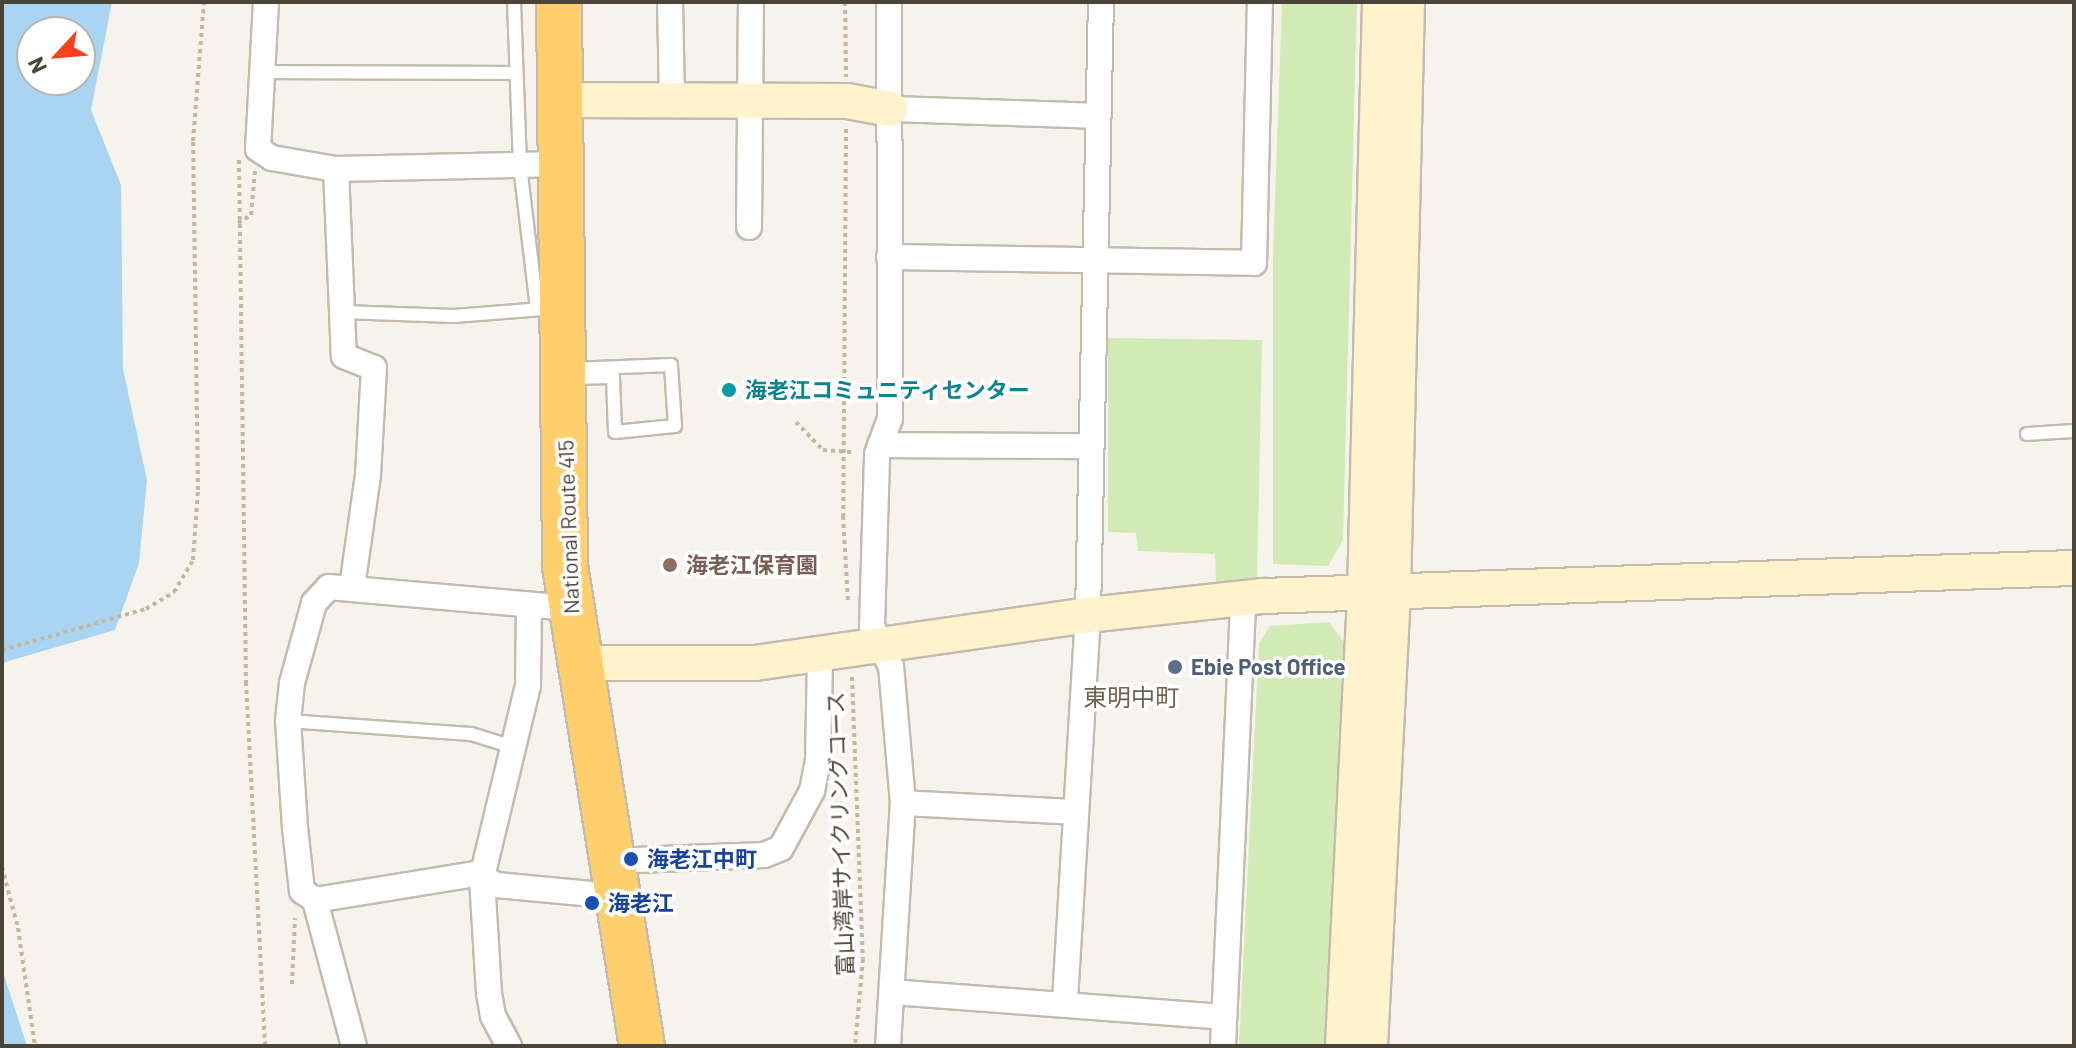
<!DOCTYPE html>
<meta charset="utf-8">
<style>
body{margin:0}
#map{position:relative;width:2076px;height:1048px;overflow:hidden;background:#f6f3ec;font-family:Barlow,"Noto Sans JP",sans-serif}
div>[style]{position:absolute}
.green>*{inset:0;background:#d2eab5}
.water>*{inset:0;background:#a9d4f2}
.path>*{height:4px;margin-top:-2px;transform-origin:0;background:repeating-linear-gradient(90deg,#c4b79f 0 4px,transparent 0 8px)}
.roads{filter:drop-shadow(2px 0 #c2bbae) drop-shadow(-2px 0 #c2bbae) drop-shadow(0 2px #c2bbae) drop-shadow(0 -2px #c2bbae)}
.lane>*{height:12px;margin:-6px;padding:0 6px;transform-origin:6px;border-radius:6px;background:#fff}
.street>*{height:24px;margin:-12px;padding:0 12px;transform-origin:12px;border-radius:12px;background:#fff}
.secondary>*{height:34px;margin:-17px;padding:0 17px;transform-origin:17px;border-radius:17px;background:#fff3cd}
.highway>*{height:44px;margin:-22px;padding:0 22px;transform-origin:22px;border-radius:22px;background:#ffcf6e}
.dots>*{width:22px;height:22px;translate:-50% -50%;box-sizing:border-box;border:4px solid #fff;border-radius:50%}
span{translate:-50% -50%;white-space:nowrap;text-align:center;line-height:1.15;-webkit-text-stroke:7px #fff;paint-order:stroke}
.culture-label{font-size:22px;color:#0d838f;font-weight:700}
.left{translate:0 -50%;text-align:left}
.street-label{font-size:22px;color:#4b4439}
.education-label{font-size:22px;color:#785e54;font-weight:700}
.service-label{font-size:22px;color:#4e5e75;font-weight:700}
.transit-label{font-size:22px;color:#164399;font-weight:700}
.neighbourhood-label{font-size:24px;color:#6e6250}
.frame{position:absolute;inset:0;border:4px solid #4b4439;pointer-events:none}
.north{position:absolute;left:16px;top:16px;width:80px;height:80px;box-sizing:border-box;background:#fff;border:2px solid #b7b4b0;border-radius:50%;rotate:244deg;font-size:22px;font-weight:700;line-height:32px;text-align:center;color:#4b4439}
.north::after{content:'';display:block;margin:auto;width:28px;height:36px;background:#fc3f1d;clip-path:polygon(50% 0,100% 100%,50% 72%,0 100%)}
</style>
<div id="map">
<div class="green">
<i style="clip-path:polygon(1282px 2px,1357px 2px,1343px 540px,1328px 566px,1273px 564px,1273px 254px)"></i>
<i style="clip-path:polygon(1108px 338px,1262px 340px,1257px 583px,1216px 584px,1215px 554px,1138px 551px,1136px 533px,1108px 532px)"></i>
<i style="clip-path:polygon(1329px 622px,1346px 645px,1324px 1046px,1239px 1046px,1259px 643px,1270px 626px)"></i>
</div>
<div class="water">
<i style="clip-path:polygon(evenodd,2px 2px,112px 2px,91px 110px,121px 185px,123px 369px,147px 480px,139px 563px,115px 630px,2px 663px,2px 2px,32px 32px,80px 32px,80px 80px,32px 80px,32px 32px)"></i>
<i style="clip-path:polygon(2px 969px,27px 1046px,2px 1046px)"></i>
</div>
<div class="path">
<i style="left:845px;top:2px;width:75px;rotate:89.2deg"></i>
<i style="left:846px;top:129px;width:387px;rotate:90.4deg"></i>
<i style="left:843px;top:516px;width:88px;rotate:86.7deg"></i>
<i style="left:239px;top:160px;width:522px;rotate:89.23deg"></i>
<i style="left:246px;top:682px;width:364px;rotate:87deg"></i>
<i style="left:238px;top:223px;width:15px;rotate:-32deg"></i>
<i style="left:251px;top:215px;width:44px;rotate:-84.8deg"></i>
<i style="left:796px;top:422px;width:39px;rotate:46deg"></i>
<i style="left:823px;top:450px;width:31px;rotate:4deg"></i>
<i style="left:2px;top:650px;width:150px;rotate:-15.9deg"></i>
<i style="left:146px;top:609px;width:33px;rotate:-31deg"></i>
<i style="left:174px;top:592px;width:37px;rotate:-59deg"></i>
<i style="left:193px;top:560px;width:70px;rotate:-85.9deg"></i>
<i style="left:198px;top:490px;width:349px;rotate:-90.8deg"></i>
<i style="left:193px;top:141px;width:139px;rotate:-85.5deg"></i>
<i style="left:852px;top:677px;width:282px;rotate:87.8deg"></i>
<i style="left:863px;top:959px;width:87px;rotate:95.3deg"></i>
<i style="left:2px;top:867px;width:63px;rotate:75.3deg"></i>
<i style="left:18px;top:928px;width:119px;rotate:81.8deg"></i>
<i style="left:292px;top:984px;width:66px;rotate:-87.4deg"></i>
</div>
<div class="roads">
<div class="lane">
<i style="left:514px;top:2px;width:164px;rotate:87.9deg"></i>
<i style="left:520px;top:166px;width:144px;rotate:83.2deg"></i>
<i style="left:262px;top:72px;width:252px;rotate:0.2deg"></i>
<i style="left:342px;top:312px;width:112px;rotate:2deg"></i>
<i style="left:454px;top:316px;width:89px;rotate:-4.5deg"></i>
<i style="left:569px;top:378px;width:44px;rotate:-1.3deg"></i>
<i style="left:613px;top:377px;width:55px;rotate:87.9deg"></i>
<i style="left:615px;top:432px;width:60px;rotate:-5.7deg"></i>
<i style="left:675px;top:426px;width:61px;rotate:-93.8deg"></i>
<i style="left:671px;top:365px;width:100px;rotate:177.7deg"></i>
<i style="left:2027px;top:434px;width:47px;rotate:-3.7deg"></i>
<i style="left:288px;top:721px;width:183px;rotate:4.1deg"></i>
<i style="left:471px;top:734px;width:44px;rotate:17.2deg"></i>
</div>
<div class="street">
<i style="left:266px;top:2px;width:147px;rotate:93.1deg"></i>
<i style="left:258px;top:149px;width:17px;rotate:33deg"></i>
<i style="left:272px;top:158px;width:65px;rotate:9.8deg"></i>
<i style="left:336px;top:169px;width:223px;rotate:-1.3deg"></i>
<i style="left:670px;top:2px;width:99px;rotate:88.8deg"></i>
<i style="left:890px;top:109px;width:207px;rotate:1.9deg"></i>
<i style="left:336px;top:169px;width:187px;rotate:87.6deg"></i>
<i style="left:344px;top:356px;width:32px;rotate:22deg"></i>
<i style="left:374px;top:368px;width:107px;rotate:93.2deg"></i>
<i style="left:368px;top:475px;width:114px;rotate:98.1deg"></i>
<i style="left:749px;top:227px;width:225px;rotate:-89.5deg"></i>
<i style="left:889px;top:257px;width:365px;rotate:0.9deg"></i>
<i style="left:1254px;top:263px;width:261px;rotate:-88.7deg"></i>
<i style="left:880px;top:445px;width:211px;rotate:0.3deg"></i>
<i style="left:903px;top:803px;width:172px;rotate:3deg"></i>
<i style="left:610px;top:861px;width:154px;rotate:-2.2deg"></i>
<i style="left:764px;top:855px;width:18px;rotate:-22deg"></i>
<i style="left:781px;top:848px;width:65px;rotate:-61.5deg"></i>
<i style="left:812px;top:791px;width:32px;rotate:-79deg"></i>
<i style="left:818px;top:760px;width:105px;rotate:-88.9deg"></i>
<i style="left:315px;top:900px;width:163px;rotate:-9.2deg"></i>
<i style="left:476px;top:874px;width:24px;rotate:28deg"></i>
<i style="left:497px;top:885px;width:118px;rotate:5.4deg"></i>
<i style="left:892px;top:992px;width:333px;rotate:4.3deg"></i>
<i style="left:1065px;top:1001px;width:387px;rotate:-86.6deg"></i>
<i style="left:1088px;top:615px;width:613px;rotate:-88.79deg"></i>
<i style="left:354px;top:1046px;width:151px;rotate:-105deg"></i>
<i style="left:315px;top:900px;width:16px;rotate:-145deg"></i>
<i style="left:302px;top:891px;width:63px;rotate:-96.3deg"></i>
<i style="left:295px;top:828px;width:107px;rotate:-93.7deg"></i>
<i style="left:288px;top:721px;width:38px;rotate:-84deg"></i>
<i style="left:292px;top:683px;width:83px;rotate:-74.6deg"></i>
<i style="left:314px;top:603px;width:22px;rotate:-47deg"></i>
<i style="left:329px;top:587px;width:241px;rotate:5deg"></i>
<i style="left:509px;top:1046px;width:34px;rotate:-118deg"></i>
<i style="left:493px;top:1016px;width:23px;rotate:-100deg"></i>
<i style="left:489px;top:993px;width:116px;rotate:-93.5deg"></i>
<i style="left:482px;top:877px;width:196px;rotate:-76.5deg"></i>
<i style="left:528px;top:686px;width:80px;rotate:-89.3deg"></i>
<i style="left:888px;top:1046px;width:243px;rotate:-86.5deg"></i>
<i style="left:903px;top:803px;width:137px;rotate:-95deg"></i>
<i style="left:891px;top:667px;width:45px;rotate:-114.9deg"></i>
<i style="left:872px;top:626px;width:172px;rotate:-88.3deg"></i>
<i style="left:877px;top:454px;width:37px;rotate:-70deg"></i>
<i style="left:890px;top:419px;width:417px;rotate:-90.1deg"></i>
<i style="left:1223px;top:1046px;width:448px;rotate:-87.4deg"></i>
</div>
<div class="secondary">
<i style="left:559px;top:100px;width:288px;rotate:0.2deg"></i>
<i style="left:847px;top:101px;width:44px;rotate:10.5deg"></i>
<i style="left:577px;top:663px;width:178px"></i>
<i style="left:755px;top:663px;width:336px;rotate:-8.2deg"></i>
<i style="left:1088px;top:615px;width:176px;rotate:-6.2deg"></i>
<i style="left:1263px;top:596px;width:811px;rotate:-1.98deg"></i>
<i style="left:1343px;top:1046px;width:455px;rotate:-87.2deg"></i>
<i style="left:1365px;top:592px;width:590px;rotate:-88.54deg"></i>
<i style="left:1370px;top:1046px;width:456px;rotate:-87.1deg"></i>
<i style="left:1393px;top:591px;width:589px;rotate:-88.64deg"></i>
</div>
<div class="highway">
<i style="left:559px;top:2px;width:564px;rotate:89.39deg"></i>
<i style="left:565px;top:566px;width:486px;rotate:80.9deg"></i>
</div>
</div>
<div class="dots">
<i style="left:729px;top:390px;background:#0f9aa8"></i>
<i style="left:670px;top:565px;background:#8d6e63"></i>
<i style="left:1175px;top:667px;background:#5c6f8a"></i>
<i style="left:631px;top:859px;background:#1a4fb4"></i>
<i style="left:592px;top:903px;background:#1a4fb4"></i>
</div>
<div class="culture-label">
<span class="left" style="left:745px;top:390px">海老江コミュニティセンター</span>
</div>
<div class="street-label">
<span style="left:568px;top:527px;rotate:-92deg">National Route 415</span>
<span style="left:840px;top:834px;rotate:-92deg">富山湾岸サイクリングコース</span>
</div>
<div class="education-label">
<span class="left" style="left:686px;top:565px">海老江保育園</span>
</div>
<div class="service-label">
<span class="left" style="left:1191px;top:667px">Ebie Post Office</span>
</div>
<div class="transit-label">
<span class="left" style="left:647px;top:859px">海老江中町</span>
<span class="left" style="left:608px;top:903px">海老江</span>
</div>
<div class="neighbourhood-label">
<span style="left:1131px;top:697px">東明中町</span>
</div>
<div class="frame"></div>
<div class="north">N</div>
</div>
